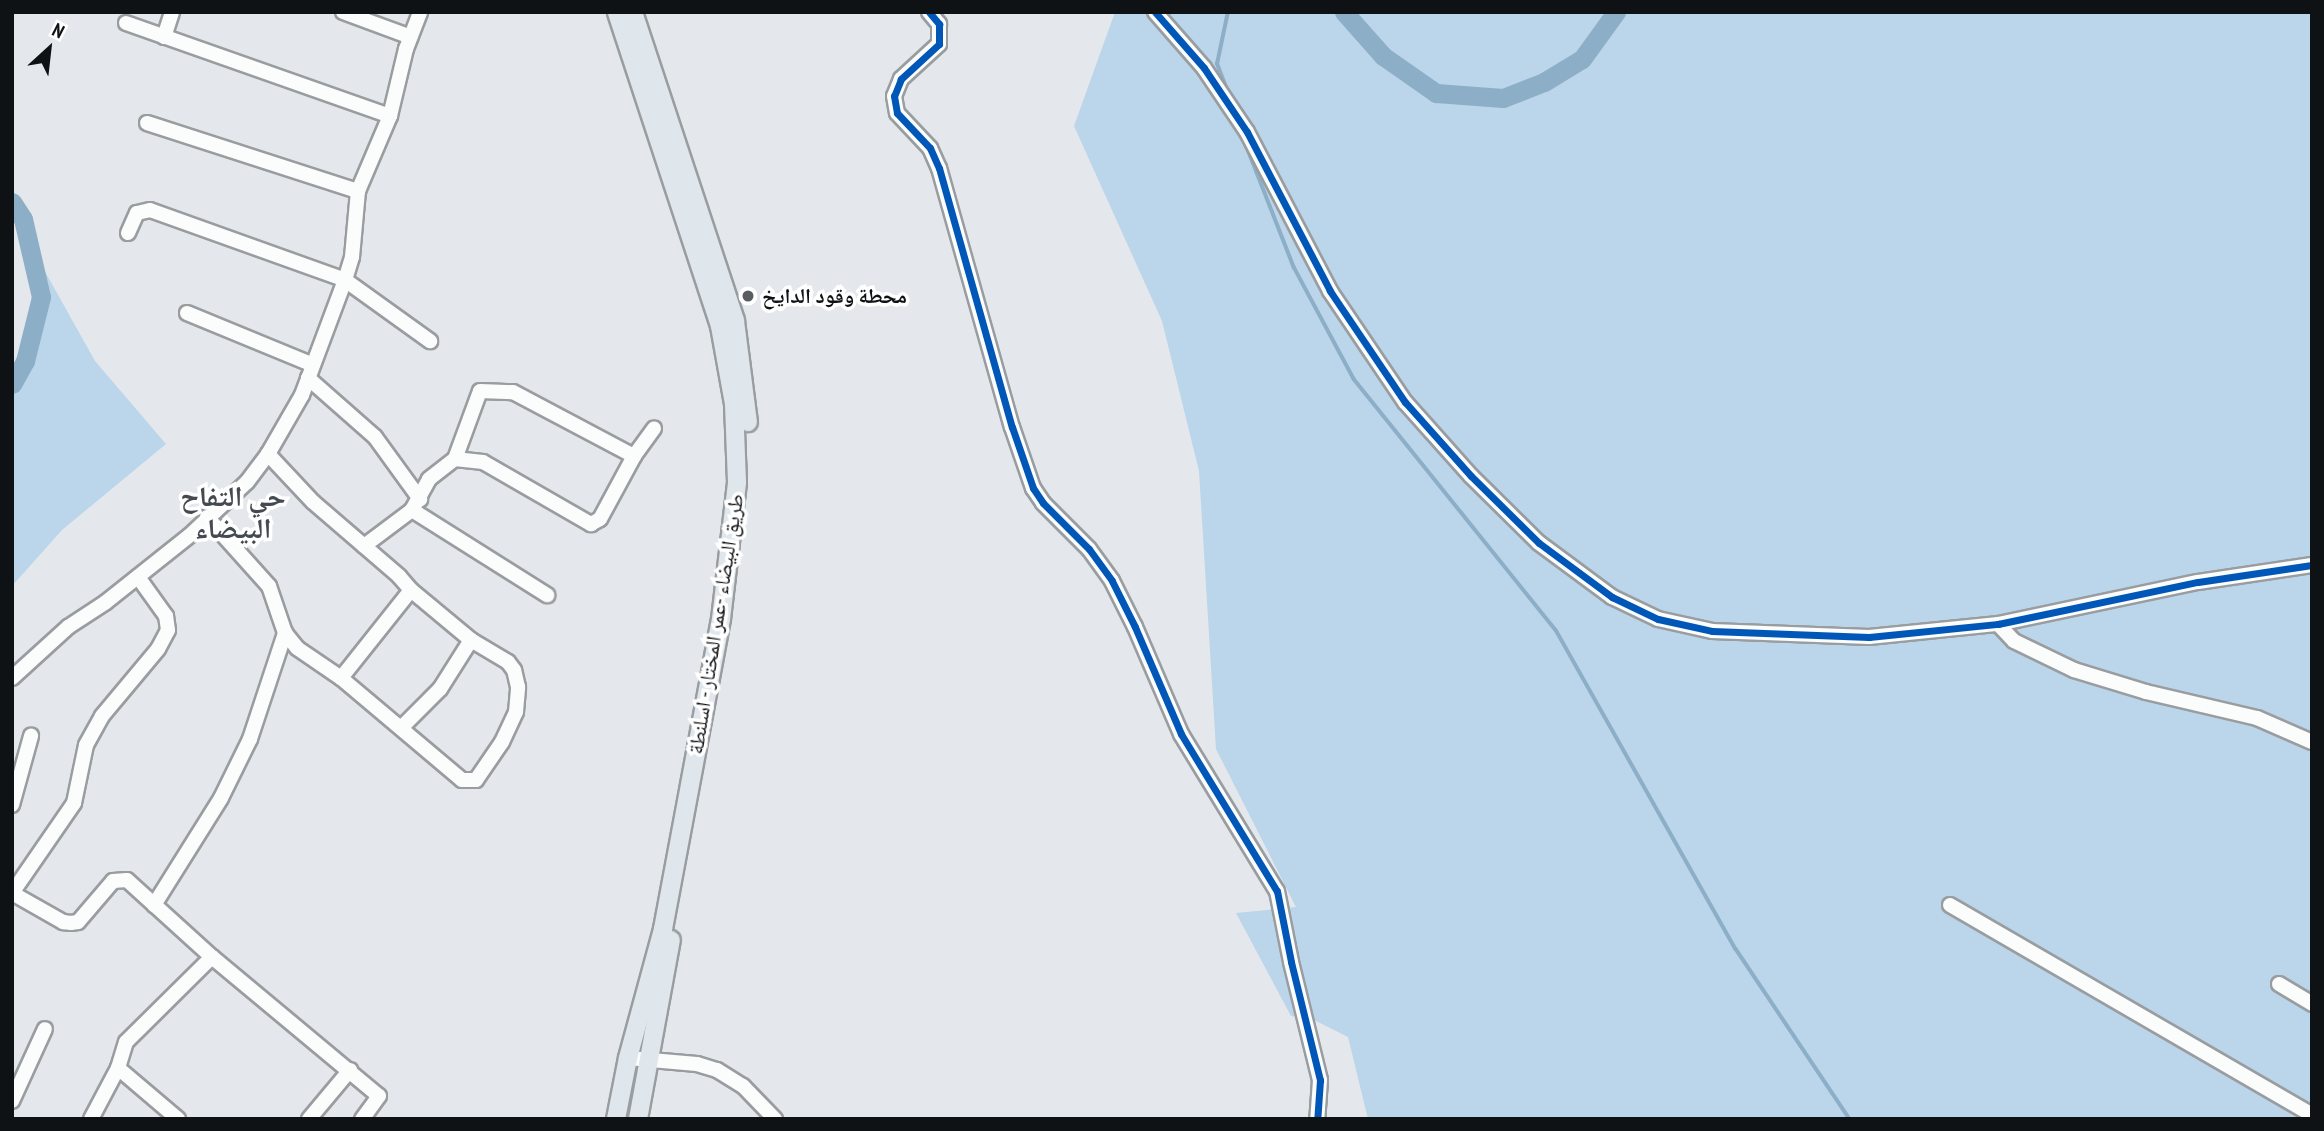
<!DOCTYPE html>
<meta charset="utf-8">
<style>
body{margin:0}
#map{position:relative;width:2324px;height:1131px;overflow:hidden;background:#e4e8ec;font-family:"PT Sans Narrow","Noto Naskh Arabic",sans-serif}
div>[style]{position:absolute}
.green>*{inset:0;background:#bbd5ea}
.stream>*{height:3.5px;margin:-1.75px;padding:0 1.75px;transform-origin:1.75px;border-radius:1.75px;background:#8daec7}
.river>*{height:19px;margin:-9.5px;padding:0 9.5px;transform-origin:9.5px;border-radius:9.5px;background:#8daec7}
.roads{filter:drop-shadow(2px 0 #999da0) drop-shadow(-2px 0 #999da0) drop-shadow(0 2px #999da0) drop-shadow(0 -2px #999da0)}
.minor>*{height:14px;margin:-7px;padding:0 7px;transform-origin:7px;border-radius:7px;background:#fbfcfc}
.major>*{height:18px;margin:-9px;padding:0 9px;transform-origin:9px;border-radius:9px;background:#dfe6ec}
.cycleway>*{height:7px;margin:-3.5px;padding:0 3.5px;transform-origin:3.5px;border-radius:3.5px;background:#0057b8}
.dots>*{width:19px;height:19px;translate:-50% -50%;box-sizing:border-box;border:4px solid #fff;border-radius:50%}
span{translate:-50% -50%;white-space:nowrap;text-align:center;line-height:1.15;-webkit-text-stroke:7px #fff;paint-order:stroke}
.poi-label{font-size:21px;color:#0f1214;font-weight:700}
.left{translate:0 -50%;text-align:left}
.street-label{font-size:21px;color:#0f1214}
.district-label{font-size:28px;color:#444b50;font-weight:700}
.frame{position:absolute;inset:0;border:14px solid #0f1214;pointer-events:none}
.north{position:absolute;left:14px;top:14px;width:70px;height:70px;-webkit-text-stroke:5px #fff;paint-order:stroke;rotate:27deg;font-size:19px;font-weight:700;line-height:28px;text-align:center;color:#0f1214}
.north::after{content:'';display:block;margin:auto;width:24px;height:32px;background:#0f1214;clip-path:polygon(50% 0,100% 100%,50% 72%,0 100%)}
</style>
<div id="map">
<div class="green">
<i style="clip-path:polygon(1115px 12px,2312px 12px,2312px 1119px,1368px 1119px,1348px 1037px,1312px 1019px,1291px 1016px,1236px 913px,1296px 907px,1216px 749px,1199px 471px,1162px 321px,1074px 126px)"></i>
<i style="clip-path:polygon(38px 259px,95px 361px,166px 444px,62px 530px,12px 586px,12px 369px,29px 328px)"></i>
</div>
<div class="stream">
<i style="left:1227px;top:90px;width:28px;rotate:-111deg"></i>
<i style="left:1217px;top:64px;width:53px;rotate:-78.1deg"></i>
<i style="left:1247px;top:147px;width:129px;rotate:68.6deg"></i>
<i style="left:1294px;top:267px;width:127px;rotate:61.8deg"></i>
<i style="left:1354px;top:379px;width:322px;rotate:51.2deg"></i>
<i style="left:1556px;top:630px;width:366px;rotate:60.6deg"></i>
<i style="left:1736px;top:949px;width:205px;rotate:56.2deg"></i>
</div>
<div class="river">
<i style="left:1344px;top:12px;width:59px;rotate:48.4deg"></i>
<i style="left:1383px;top:56px;width:65px;rotate:34.9deg"></i>
<i style="left:1436px;top:93px;width:67px;rotate:4.3deg"></i>
<i style="left:1503px;top:98px;width:44px;rotate:-21.3deg"></i>
<i style="left:1544px;top:82px;width:44px;rotate:-31.2deg"></i>
<i style="left:1582px;top:59px;width:58px;rotate:-54.1deg"></i>
<i style="left:12px;top:202px;width:20px;rotate:57deg"></i>
<i style="left:23px;top:219px;width:80px;rotate:77deg"></i>
<i style="left:41px;top:297px;width:66px;rotate:104deg"></i>
<i style="left:25px;top:361px;width:26px;rotate:119deg"></i>
</div>
<div class="roads">
<div class="minor">
<i style="left:343px;top:12px;width:72px;rotate:20.2deg"></i>
<i style="left:929px;top:12px;width:16px;rotate:50deg"></i>
<i style="left:939px;top:24px;width:20px;rotate:90deg"></i>
<i style="left:939px;top:44px;width:52px;rotate:137.4deg"></i>
<i style="left:901px;top:79px;width:18px;rotate:112deg"></i>
<i style="left:894px;top:96px;width:17px;rotate:80deg"></i>
<i style="left:897px;top:113px;width:48px;rotate:46.7deg"></i>
<i style="left:930px;top:148px;width:22px;rotate:66deg"></i>
<i style="left:939px;top:168px;width:269px;rotate:74.3deg"></i>
<i style="left:1012px;top:427px;width:65px;rotate:71deg"></i>
<i style="left:1033px;top:488px;width:18px;rotate:56deg"></i>
<i style="left:1043px;top:503px;width:65px;rotate:45deg"></i>
<i style="left:1089px;top:549px;width:39px;rotate:54deg"></i>
<i style="left:1112px;top:581px;width:51px;rotate:63.4deg"></i>
<i style="left:1135px;top:627px;width:116px;rotate:66.7deg"></i>
<i style="left:1181px;top:734px;width:184px;rotate:58.6deg"></i>
<i style="left:1277px;top:891px;width:72px;rotate:78.8deg"></i>
<i style="left:1291px;top:962px;width:122px;rotate:76.2deg"></i>
<i style="left:1320px;top:1080px;width:39px;rotate:94deg"></i>
<i style="left:1155px;top:12px;width:74px;rotate:48.8deg"></i>
<i style="left:1204px;top:68px;width:77px;rotate:56.1deg"></i>
<i style="left:1247px;top:132px;width:179px;rotate:62.4deg"></i>
<i style="left:1330px;top:291px;width:134px;rotate:56deg"></i>
<i style="left:1405px;top:402px;width:99px;rotate:48.3deg"></i>
<i style="left:1471px;top:476px;width:95px;rotate:44.6deg"></i>
<i style="left:1539px;top:543px;width:91px;rotate:36.5deg"></i>
<i style="left:1612px;top:597px;width:51px;rotate:25.6deg"></i>
<i style="left:1658px;top:619px;width:55px;rotate:12.5deg"></i>
<i style="left:1712px;top:631px;width:157px;rotate:2.2deg"></i>
<i style="left:1869px;top:637px;width:130px;rotate:-5.8deg"></i>
<i style="left:1998px;top:624px;width:204px;rotate:-11.9deg"></i>
<i style="left:2198px;top:582px;width:115px;rotate:-8.5deg"></i>
<i style="left:126px;top:23px;width:280px;rotate:19.4deg"></i>
<i style="left:164px;top:37px;width:26px;rotate:-72deg"></i>
<i style="left:147px;top:123px;width:222px;rotate:17.9deg"></i>
<i style="left:128px;top:233px;width:22px;rotate:-66deg"></i>
<i style="left:137px;top:213px;width:13px;rotate:-13deg"></i>
<i style="left:150px;top:210px;width:207px;rotate:19.7deg"></i>
<i style="left:345px;top:280px;width:105px;rotate:35.7deg"></i>
<i style="left:187px;top:313px;width:136px;rotate:22.4deg"></i>
<i style="left:308px;top:378px;width:89px;rotate:41.4deg"></i>
<i style="left:375px;top:437px;width:77px;rotate:54deg"></i>
<i style="left:455px;top:459px;width:28px;rotate:6deg"></i>
<i style="left:483px;top:462px;width:125px;rotate:29.9deg"></i>
<i style="left:591px;top:524px;width:10px;rotate:-29deg"></i>
<i style="left:600px;top:519px;width:72px;rotate:-61.6deg"></i>
<i style="left:634px;top:456px;width:34px;rotate:-54deg"></i>
<i style="left:412px;top:510px;width:160px;rotate:32.2deg"></i>
<i style="left:207px;top:517px;width:93px;rotate:48.1deg"></i>
<i style="left:269px;top:586px;width:50px;rotate:71.2deg"></i>
<i style="left:285px;top:633px;width:19px;rotate:51deg"></i>
<i style="left:297px;top:648px;width:53px;rotate:34.3deg"></i>
<i style="left:341px;top:678px;width:158px;rotate:40.1deg"></i>
<i style="left:462px;top:780px;width:14px"></i>
<i style="left:476px;top:780px;width:46px;rotate:-55.6deg"></i>
<i style="left:502px;top:742px;width:33px;rotate:-65deg"></i>
<i style="left:516px;top:712px;width:25px;rotate:-85deg"></i>
<i style="left:518px;top:687px;width:17px;rotate:-103deg"></i>
<i style="left:514px;top:670px;width:10px;rotate:-127deg"></i>
<i style="left:508px;top:662px;width:43px;rotate:-149.3deg"></i>
<i style="left:471px;top:640px;width:78px;rotate:-140.2deg"></i>
<i style="left:411px;top:590px;width:18px;rotate:-131deg"></i>
<i style="left:399px;top:576px;width:113px;rotate:-139.3deg"></i>
<i style="left:313px;top:502px;width:66px;rotate:-133.2deg"></i>
<i style="left:364px;top:546px;width:60px;rotate:-36.9deg"></i>
<i style="left:412px;top:510px;width:35px;rotate:-61deg"></i>
<i style="left:429px;top:479px;width:33px;rotate:-38deg"></i>
<i style="left:455px;top:459px;width:72px;rotate:-69.8deg"></i>
<i style="left:480px;top:391px;width:33px;rotate:2deg"></i>
<i style="left:513px;top:392px;width:137px;rotate:27.9deg"></i>
<i style="left:1998px;top:624px;width:23px;rotate:47deg"></i>
<i style="left:2014px;top:641px;width:67px;rotate:25.8deg"></i>
<i style="left:2074px;top:670px;width:75px;rotate:17deg"></i>
<i style="left:2146px;top:692px;width:114px;rotate:13.2deg"></i>
<i style="left:2257px;top:718px;width:60px;rotate:23.6deg"></i>
<i style="left:12px;top:678px;width:76px;rotate:-42.3deg"></i>
<i style="left:68px;top:627px;width:45px;rotate:-33.3deg"></i>
<i style="left:106px;top:602px;width:106px;rotate:-38.5deg"></i>
<i style="left:189px;top:536px;width:79px;rotate:-43deg"></i>
<i style="left:247px;top:482px;width:35px;rotate:-53deg"></i>
<i style="left:268px;top:454px;width:68px;rotate:-60deg"></i>
<i style="left:302px;top:395px;width:123px;rotate:-69.5deg"></i>
<i style="left:345px;top:280px;width:24px;rotate:-73deg"></i>
<i style="left:352px;top:257px;width:66px;rotate:-84.8deg"></i>
<i style="left:358px;top:191px;width:82px;rotate:-66.9deg"></i>
<i style="left:390px;top:116px;width:69px;rotate:-76.6deg"></i>
<i style="left:406px;top:49px;width:40px;rotate:-69deg"></i>
<i style="left:341px;top:678px;width:112px;rotate:-51.5deg"></i>
<i style="left:402px;top:727px;width:54px;rotate:-45deg"></i>
<i style="left:440px;top:689px;width:58px;rotate:-57.7deg"></i>
<i style="left:12px;top:805px;width:72px;rotate:-74.6deg"></i>
<i style="left:12px;top:893px;width:59px;rotate:29.6deg"></i>
<i style="left:63px;top:922px;width:8px;rotate:7deg"></i>
<i style="left:71px;top:923px;width:7px;rotate:-8deg"></i>
<i style="left:78px;top:922px;width:54px;rotate:-49.5deg"></i>
<i style="left:113px;top:881px;width:14px;rotate:-4deg"></i>
<i style="left:127px;top:880px;width:115px;rotate:42.2deg"></i>
<i style="left:212px;top:957px;width:217px;rotate:39.8deg"></i>
<i style="left:379px;top:1096px;width:29px;rotate:126deg"></i>
<i style="left:12px;top:893px;width:109px;rotate:-55.4deg"></i>
<i style="left:74px;top:803px;width:59px;rotate:-78.3deg"></i>
<i style="left:86px;top:745px;width:33px;rotate:-61deg"></i>
<i style="left:102px;top:716px;width:87px;rotate:-50.1deg"></i>
<i style="left:158px;top:649px;width:21px;rotate:-62deg"></i>
<i style="left:168px;top:630px;width:14px;rotate:-98deg"></i>
<i style="left:166px;top:616px;width:48px;rotate:-125.7deg"></i>
<i style="left:154px;top:905px;width:126px;rotate:-57.9deg"></i>
<i style="left:221px;top:798px;width:66px;rotate:-63.8deg"></i>
<i style="left:250px;top:739px;width:112px;rotate:-71.7deg"></i>
<i style="left:1950px;top:905px;width:419px;rotate:30.1deg"></i>
<i style="left:2279px;top:984px;width:39px;rotate:31deg"></i>
<i style="left:628px;top:1058px;width:69px;rotate:5deg"></i>
<i style="left:697px;top:1064px;width:21px;rotate:17deg"></i>
<i style="left:717px;top:1070px;width:31px;rotate:32deg"></i>
<i style="left:743px;top:1086px;width:46px;rotate:45.9deg"></i>
<i style="left:118px;top:1068px;width:79px;rotate:40.4deg"></i>
<i style="left:12px;top:1101px;width:79px;rotate:-65.4deg"></i>
<i style="left:91px;top:1119px;width:58px;rotate:-62.1deg"></i>
<i style="left:118px;top:1068px;width:27px;rotate:-73deg"></i>
<i style="left:126px;top:1042px;width:121px;rotate:-44.7deg"></i>
<i style="left:309px;top:1119px;width:64px;rotate:-50.1deg"></i>
</div>
<div class="major">
<i style="left:633px;top:12px;width:325px;rotate:71.7deg"></i>
<i style="left:735px;top:321px;width:102px;rotate:82.7deg"></i>
<i style="left:616px;top:1119px;width:62px;rotate:-78.9deg"></i>
<i style="left:628px;top:1058px;width:134px;rotate:-74.8deg"></i>
<i style="left:663px;top:929px;width:315px;rotate:-79.4deg"></i>
<i style="left:721px;top:619px;width:138px;rotate:-83.3deg"></i>
<i style="left:737px;top:482px;width:78px;rotate:-92.2deg"></i>
<i style="left:734px;top:404px;width:79px;rotate:-100.2deg"></i>
<i style="left:720px;top:326px;width:330px;rotate:-108.2deg"></i>
<i style="left:638px;top:1119px;width:182px;rotate:-79.6deg"></i>
</div>
</div>
<div class="cycleway">
<i style="left:929px;top:12px;width:16px;rotate:50deg"></i>
<i style="left:939px;top:24px;width:20px;rotate:90deg"></i>
<i style="left:939px;top:44px;width:52px;rotate:137.4deg"></i>
<i style="left:901px;top:79px;width:18px;rotate:112deg"></i>
<i style="left:894px;top:96px;width:17px;rotate:80deg"></i>
<i style="left:897px;top:113px;width:48px;rotate:46.7deg"></i>
<i style="left:930px;top:148px;width:22px;rotate:66deg"></i>
<i style="left:939px;top:168px;width:269px;rotate:74.3deg"></i>
<i style="left:1012px;top:427px;width:65px;rotate:71deg"></i>
<i style="left:1033px;top:488px;width:18px;rotate:56deg"></i>
<i style="left:1043px;top:503px;width:65px;rotate:45deg"></i>
<i style="left:1089px;top:549px;width:39px;rotate:54deg"></i>
<i style="left:1112px;top:581px;width:51px;rotate:63.4deg"></i>
<i style="left:1135px;top:627px;width:116px;rotate:66.7deg"></i>
<i style="left:1181px;top:734px;width:184px;rotate:58.6deg"></i>
<i style="left:1277px;top:891px;width:72px;rotate:78.8deg"></i>
<i style="left:1291px;top:962px;width:122px;rotate:76.2deg"></i>
<i style="left:1320px;top:1080px;width:39px;rotate:94deg"></i>
<i style="left:1155px;top:12px;width:74px;rotate:48.8deg"></i>
<i style="left:1204px;top:68px;width:77px;rotate:56.1deg"></i>
<i style="left:1247px;top:132px;width:179px;rotate:62.4deg"></i>
<i style="left:1330px;top:291px;width:134px;rotate:56deg"></i>
<i style="left:1405px;top:402px;width:99px;rotate:48.3deg"></i>
<i style="left:1471px;top:476px;width:95px;rotate:44.6deg"></i>
<i style="left:1539px;top:543px;width:91px;rotate:36.5deg"></i>
<i style="left:1612px;top:597px;width:51px;rotate:25.6deg"></i>
<i style="left:1658px;top:619px;width:55px;rotate:12.5deg"></i>
<i style="left:1712px;top:631px;width:157px;rotate:2.2deg"></i>
<i style="left:1869px;top:637px;width:130px;rotate:-5.8deg"></i>
<i style="left:1998px;top:624px;width:204px;rotate:-11.9deg"></i>
<i style="left:2198px;top:582px;width:115px;rotate:-8.5deg"></i>
</div>
<div class="dots">
<i style="left:748px;top:296px;background:#5a5d60"></i>
</div>
<div class="poi-label">
<span class="left" style="left:762px;top:296px">محطة وقود الدايخ</span>
</div>
<div class="street-label">
<span style="left:716px;top:624px;rotate:-81deg">طريق البيضاء -عمر المختار - اسلنطة</span>
</div>
<div class="district-label">
<span style="left:233px;top:512px">حي التفاح<br>البيضاء</span>
</div>
<div class="frame"></div>
<div class="north">N</div>
</div>
